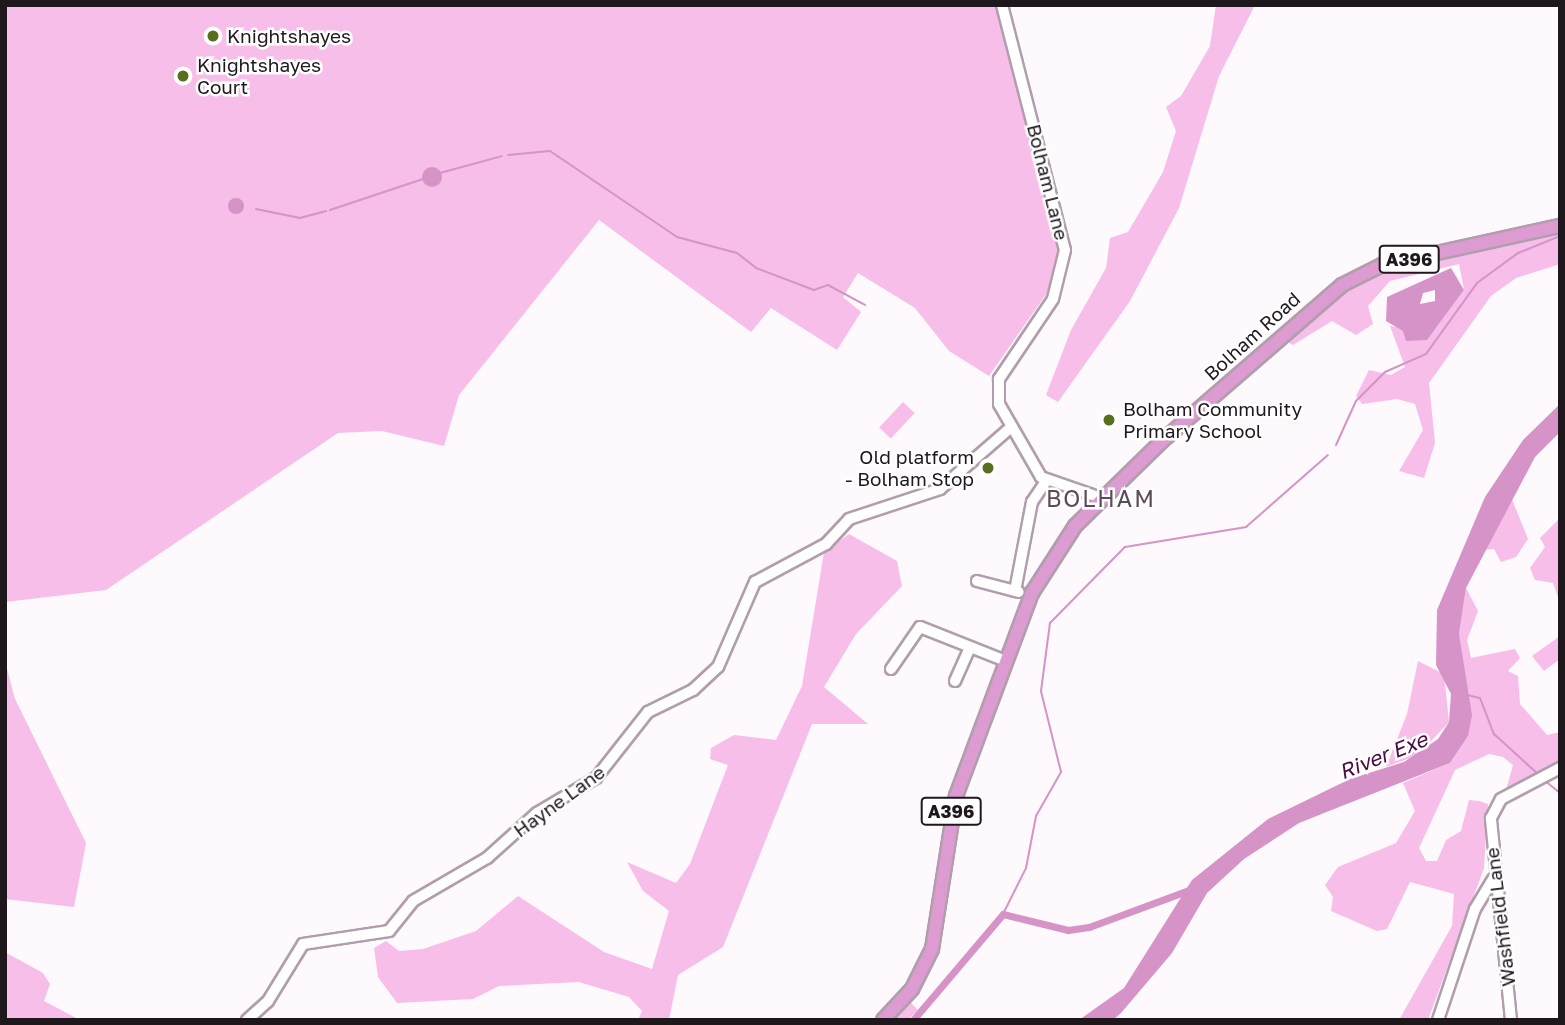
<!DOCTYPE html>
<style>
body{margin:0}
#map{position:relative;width:1565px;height:1025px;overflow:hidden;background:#fef9fd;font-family:"Golos Text",sans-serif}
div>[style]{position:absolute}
.green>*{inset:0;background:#f6bee9;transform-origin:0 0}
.water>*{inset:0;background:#d593c7}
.round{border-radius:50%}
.stream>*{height:2px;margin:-1px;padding:0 1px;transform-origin:1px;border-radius:1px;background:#d593c7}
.canal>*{height:7px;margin:-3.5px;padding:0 3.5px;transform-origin:3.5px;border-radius:3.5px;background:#d593c7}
.roads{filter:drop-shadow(2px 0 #b19eac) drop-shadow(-2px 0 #b19eac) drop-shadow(0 2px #b19eac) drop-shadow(0 -2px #b19eac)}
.minor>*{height:10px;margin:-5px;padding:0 5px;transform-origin:5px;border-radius:5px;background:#fff}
.major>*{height:12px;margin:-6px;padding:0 6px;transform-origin:6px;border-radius:6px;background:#dc9bd1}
.dots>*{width:19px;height:19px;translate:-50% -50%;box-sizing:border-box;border:4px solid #fff;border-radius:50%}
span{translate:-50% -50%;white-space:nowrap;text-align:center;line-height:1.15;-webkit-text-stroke:5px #fff;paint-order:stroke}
.shield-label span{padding:2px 5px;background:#fff;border:2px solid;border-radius:5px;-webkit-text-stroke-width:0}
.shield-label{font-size:18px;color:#1e171c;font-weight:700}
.poi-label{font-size:19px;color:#1e171c}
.left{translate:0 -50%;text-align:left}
.right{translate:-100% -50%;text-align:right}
.street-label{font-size:19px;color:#1e171c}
.water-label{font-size:21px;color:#460c3e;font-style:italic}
.quarter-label{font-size:23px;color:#5b4a57;letter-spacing:2px}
.frame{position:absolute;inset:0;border:7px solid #1e171c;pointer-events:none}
</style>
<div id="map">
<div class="green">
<i style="clip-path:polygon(5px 5px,999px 5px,1058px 231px,1056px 280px,989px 376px,949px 351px,915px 308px,858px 273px,843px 297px,861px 312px,837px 350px,771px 308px,751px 332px,599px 220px,459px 395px,444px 446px,382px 431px,338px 433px,106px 590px,5px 602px)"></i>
<i style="clip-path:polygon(1216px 5px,1255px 5px,1219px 76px,1179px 208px,1130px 301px,1058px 402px,1046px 395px,1071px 330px,1106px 268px,1110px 238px,1128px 232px,1163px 172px,1176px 131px,1166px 107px,1181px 96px,1210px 46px)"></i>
<i style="clip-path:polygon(1560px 231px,1560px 264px,1516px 278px,1491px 296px,1429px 383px,1435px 443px,1424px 478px,1399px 471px,1423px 430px,1415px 404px,1397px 399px,1362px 404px,1356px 396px,1369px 370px,1391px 375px,1405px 367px,1390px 326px,1432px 333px,1464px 290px,1459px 264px,1390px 281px,1368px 306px,1373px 324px,1356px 335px,1332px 321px,1293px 345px,1286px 341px,1343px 289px,1376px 272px)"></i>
<i style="left:903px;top:402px;width:16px;height:35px;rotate:43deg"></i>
<i style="clip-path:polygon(1511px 497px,1528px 539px,1516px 557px,1501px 562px,1494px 549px,1481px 550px)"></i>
<i style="clip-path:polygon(1560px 518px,1560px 603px,1553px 583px,1535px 580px,1530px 568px,1545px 547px,1540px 538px)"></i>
<i style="clip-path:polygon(849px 534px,897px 561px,902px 586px,856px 634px,824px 687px,868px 724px,812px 724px,723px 947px,678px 975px,669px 1020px,638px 1020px,642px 1011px,629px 997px,579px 982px,499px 986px,473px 999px,397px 1003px,378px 977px,374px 948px,386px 941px,399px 951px,423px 949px,476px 931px,518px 896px,604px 952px,652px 969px,669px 911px,643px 891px,627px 862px,676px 883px,690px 864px,728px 765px,710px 759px,711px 748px,734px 735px,776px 740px,802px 686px,824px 552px)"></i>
<i style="clip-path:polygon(1466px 588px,1478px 611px,1467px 640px,1471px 658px,1515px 649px,1520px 658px,1508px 671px,1518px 676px,1520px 704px,1547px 735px,1560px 732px,1560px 763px,1506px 790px,1513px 765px,1503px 757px,1489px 754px,1455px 770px,1419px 848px,1426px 861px,1437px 861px,1446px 840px,1461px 831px,1469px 800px,1479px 801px,1488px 804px,1484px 868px,1428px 1020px,1399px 1020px,1452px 926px,1454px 894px,1410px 882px,1387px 929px,1377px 931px,1331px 911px,1333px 897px,1325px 885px,1338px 867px,1396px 843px,1415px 811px,1403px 783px,1450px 763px,1468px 736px,1459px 634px)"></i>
<i style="clip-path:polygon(1560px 636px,1560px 659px,1544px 671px,1532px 656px)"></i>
<i style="clip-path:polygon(5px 661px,15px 699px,86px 843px,74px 907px,5px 899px)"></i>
<i style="clip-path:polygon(1418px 661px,1444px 674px,1449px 722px,1418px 755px,1386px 767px,1407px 714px)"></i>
<i style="clip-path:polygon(5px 952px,43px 973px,50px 984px,44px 1001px,80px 1020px,5px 1020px)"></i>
<i style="clip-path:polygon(909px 1001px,918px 1010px,908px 1020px,893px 1020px)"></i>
</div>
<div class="water">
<i class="round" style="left:422px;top:167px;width:20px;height:20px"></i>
<i class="round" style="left:228px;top:198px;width:16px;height:16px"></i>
<i style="clip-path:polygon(evenodd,1451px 268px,1464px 290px,1427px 340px,1406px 341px,1403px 331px,1386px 321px,1387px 297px,1451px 268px,1435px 290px,1435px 301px,1420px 304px,1423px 293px,1435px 290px)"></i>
<i style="clip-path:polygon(1560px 404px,1560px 432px,1535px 457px,1466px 588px,1459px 634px,1472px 715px,1468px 736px,1450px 763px,1299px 823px,1244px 859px,1207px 893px,1172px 953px,1121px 1013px,1113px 1020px,1079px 1020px,1124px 988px,1192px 880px,1268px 819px,1350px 779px,1404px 762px,1438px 739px,1449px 722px,1451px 694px,1436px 665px,1437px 610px,1485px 497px,1523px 440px)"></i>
</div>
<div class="stream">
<i style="left:508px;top:155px;width:42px;rotate:-5.4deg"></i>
<i style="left:550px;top:151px;width:153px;rotate:34.1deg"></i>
<i style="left:677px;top:237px;width:62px;rotate:14.9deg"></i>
<i style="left:737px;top:253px;width:24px;rotate:38deg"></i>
<i style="left:756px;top:268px;width:62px;rotate:20.8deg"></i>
<i style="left:814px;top:290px;width:15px;rotate:-20deg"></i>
<i style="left:828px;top:285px;width:42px;rotate:28.4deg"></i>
<i style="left:440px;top:173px;width:64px;rotate:-15.3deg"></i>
<i style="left:256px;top:209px;width:45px;rotate:11.6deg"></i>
<i style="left:300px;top:218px;width:27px;rotate:-15deg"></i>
<i style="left:330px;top:210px;width:98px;rotate:-18.4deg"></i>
<i style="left:1336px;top:445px;width:48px;rotate:-65.6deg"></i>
<i style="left:1356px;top:401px;width:41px;rotate:-45deg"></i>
<i style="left:1385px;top:372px;width:45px;rotate:-23.7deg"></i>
<i style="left:1426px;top:354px;width:87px;rotate:-54.3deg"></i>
<i style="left:1477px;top:283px;width:51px;rotate:-36.2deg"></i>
<i style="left:1518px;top:253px;width:45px;rotate:-22deg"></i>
<i style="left:1467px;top:695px;width:13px;rotate:13deg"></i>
<i style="left:1480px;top:698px;width:39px;rotate:69deg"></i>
<i style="left:1494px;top:734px;width:59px;rotate:42.3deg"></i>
<i style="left:1544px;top:780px;width:21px;rotate:39deg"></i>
<i style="left:1003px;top:914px;width:51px;rotate:-63.4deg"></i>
<i style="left:1026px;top:868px;width:53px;rotate:-79.1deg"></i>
<i style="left:1036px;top:816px;width:51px;rotate:-60.4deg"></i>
<i style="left:1061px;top:772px;width:83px;rotate:-103.9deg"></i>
<i style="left:1041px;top:691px;width:69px;rotate:-82.5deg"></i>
<i style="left:1050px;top:623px;width:107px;rotate:-45.4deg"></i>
<i style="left:1125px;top:547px;width:123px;rotate:-9.4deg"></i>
<i style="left:1246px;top:527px;width:109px;rotate:-41.3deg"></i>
</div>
<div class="canal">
<i style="left:913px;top:1020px;width:139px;rotate:-49.7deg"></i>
<i style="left:1003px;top:914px;width:67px;rotate:13.8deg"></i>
<i style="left:1068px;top:930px;width:21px;rotate:-8deg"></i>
<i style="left:1089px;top:927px;width:115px;rotate:-20.3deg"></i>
</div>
<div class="roads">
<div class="minor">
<i style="left:1002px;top:5px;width:253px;rotate:75.6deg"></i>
<i style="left:1065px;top:250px;width:50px;rotate:103.8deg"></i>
<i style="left:1053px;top:299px;width:97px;rotate:124deg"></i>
<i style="left:999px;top:379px;width:25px;rotate:90deg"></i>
<i style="left:999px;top:404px;width:84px;rotate:60.1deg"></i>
<i style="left:1041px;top:477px;width:64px;rotate:19.3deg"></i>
<i style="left:977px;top:581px;width:43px;rotate:14.7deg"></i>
<i style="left:1015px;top:591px;width:91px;rotate:-79.2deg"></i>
<i style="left:1032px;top:502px;width:25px;rotate:-56deg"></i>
<i style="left:891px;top:669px;width:51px;rotate:-55.4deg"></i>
<i style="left:920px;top:627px;width:92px;rotate:21.6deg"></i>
<i style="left:955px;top:681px;width:37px;rotate:-66deg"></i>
<i style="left:247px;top:1020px;width:28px;rotate:-42deg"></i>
<i style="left:268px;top:1001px;width:67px;rotate:-58.4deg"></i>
<i style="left:303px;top:944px;width:87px;rotate:-8.6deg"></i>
<i style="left:389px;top:931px;width:38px;rotate:-51deg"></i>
<i style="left:413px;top:901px;width:86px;rotate:-30.2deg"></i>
<i style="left:487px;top:858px;width:67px;rotate:-42deg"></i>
<i style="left:537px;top:813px;width:69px;rotate:-30.7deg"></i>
<i style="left:596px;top:778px;width:84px;rotate:-51.8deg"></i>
<i style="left:648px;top:712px;width:50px;rotate:-26.1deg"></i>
<i style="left:693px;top:690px;width:34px;rotate:-43deg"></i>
<i style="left:718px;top:667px;width:93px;rotate:-66.5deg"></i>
<i style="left:755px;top:582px;width:81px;rotate:-28.2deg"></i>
<i style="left:826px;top:544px;width:34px;rotate:-47deg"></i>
<i style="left:849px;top:519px;width:96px;rotate:-18.2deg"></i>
<i style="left:940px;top:489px;width:91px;rotate:-41deg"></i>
<i style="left:1438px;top:1020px;width:117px;rotate:-71.6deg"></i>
<i style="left:1475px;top:909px;width:35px;rotate:-59deg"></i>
<i style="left:1511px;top:1020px;width:203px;rotate:-95.7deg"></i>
<i style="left:1491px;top:818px;width:21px;rotate:-62deg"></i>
<i style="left:1501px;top:799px;width:67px;rotate:-27.7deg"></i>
</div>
<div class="major">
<i style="left:883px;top:1020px;width:42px;rotate:-46.9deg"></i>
<i style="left:912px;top:989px;width:45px;rotate:-63.4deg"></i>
<i style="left:932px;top:949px;width:155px;rotate:-81.1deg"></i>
<i style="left:956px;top:796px;width:217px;rotate:-69.5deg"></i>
<i style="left:1032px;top:593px;width:80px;rotate:-57.3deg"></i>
<i style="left:1075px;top:526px;width:122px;rotate:-44.3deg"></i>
<i style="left:1162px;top:441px;width:238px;rotate:-40.9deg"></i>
<i style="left:1342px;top:285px;width:45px;rotate:-26.6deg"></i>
<i style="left:1382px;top:265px;width:182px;rotate:-12.4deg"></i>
</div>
</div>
<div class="dots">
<i style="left:213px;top:36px;background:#586f20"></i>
<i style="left:183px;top:76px;background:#586f20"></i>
<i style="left:1109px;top:420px;background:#586f20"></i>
<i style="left:988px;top:468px;background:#586f20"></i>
</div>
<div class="shield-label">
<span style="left:1409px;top:259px">A396</span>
<span style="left:951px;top:811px">A396</span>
</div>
<div class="poi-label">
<span class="left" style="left:227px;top:36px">Knightshayes</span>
<span class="left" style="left:197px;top:76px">Knightshayes<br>Court</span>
<span class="left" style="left:1123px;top:420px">Bolham Community<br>Primary School</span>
<span class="right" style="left:974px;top:468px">Old platform<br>- Bolham Stop</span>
</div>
<div class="street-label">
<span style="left:1048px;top:182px;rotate:76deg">Bolham Lane</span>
<span style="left:1252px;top:336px;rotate:-42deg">Bolham Road</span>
<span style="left:559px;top:801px;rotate:-36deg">Hayne Lane</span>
<span style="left:1500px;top:917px;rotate:-97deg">Washfield Lane</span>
</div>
<div class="water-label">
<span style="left:1383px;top:755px;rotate:-22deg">River Exe</span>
</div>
<div class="quarter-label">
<span style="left:1101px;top:498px">BOLHAM</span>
</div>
<div class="frame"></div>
</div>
